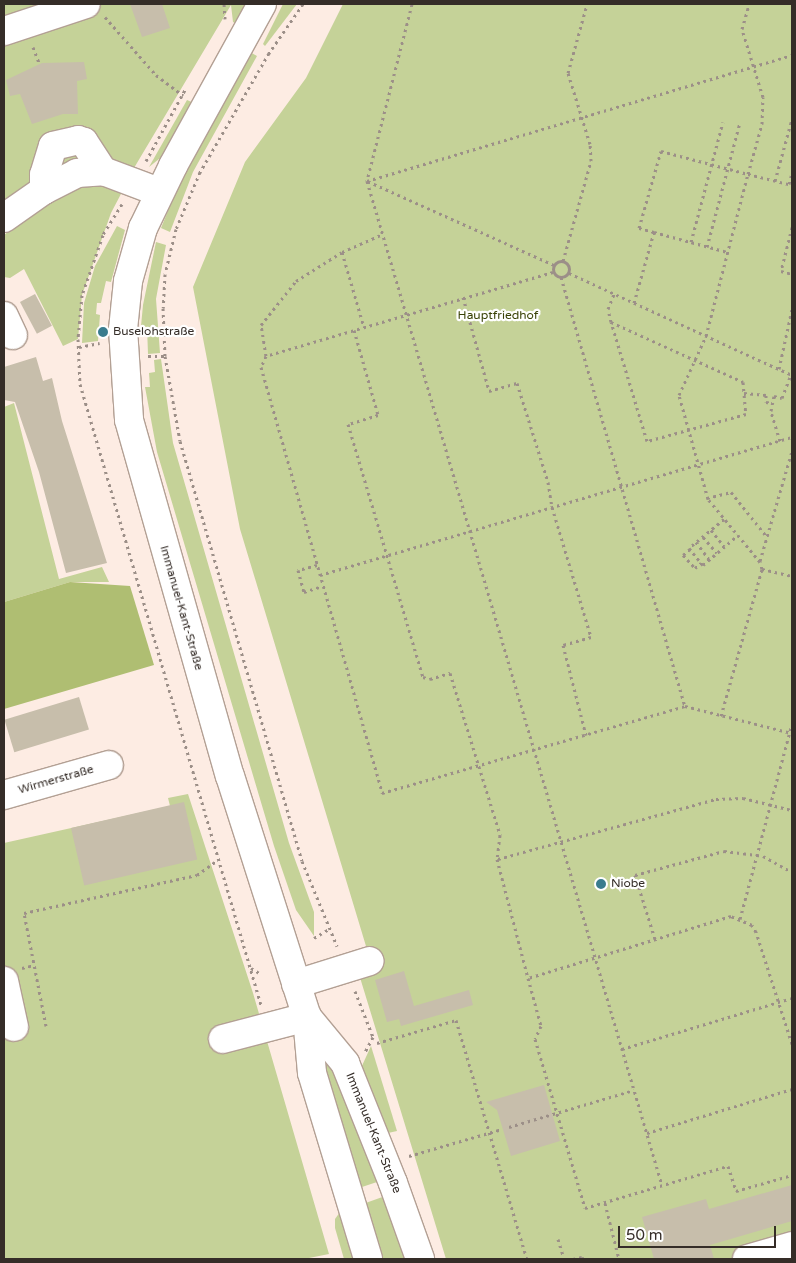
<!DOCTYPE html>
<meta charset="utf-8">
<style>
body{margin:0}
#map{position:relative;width:796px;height:1263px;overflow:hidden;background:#fdece3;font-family:"Varela Round",sans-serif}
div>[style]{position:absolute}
.green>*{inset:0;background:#c5d298}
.forest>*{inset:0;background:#afbe72}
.building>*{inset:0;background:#c7beab;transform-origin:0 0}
.path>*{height:3px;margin-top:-1.5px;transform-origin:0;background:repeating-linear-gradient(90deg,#9c8f88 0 2.5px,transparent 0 6.5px)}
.path>.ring{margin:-1.5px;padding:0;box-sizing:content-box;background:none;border:3px solid #9c8f88;border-radius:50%}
.roads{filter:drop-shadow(1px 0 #b3a094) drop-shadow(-1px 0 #b3a094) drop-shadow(0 1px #b3a094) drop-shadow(0 -1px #b3a094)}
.minor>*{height:28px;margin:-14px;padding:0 14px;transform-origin:14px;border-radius:14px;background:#fff}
.dots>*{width:14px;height:14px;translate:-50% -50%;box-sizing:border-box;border:2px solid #fff;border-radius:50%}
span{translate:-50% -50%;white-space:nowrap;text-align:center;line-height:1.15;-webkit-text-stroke:4.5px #fff;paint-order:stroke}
.park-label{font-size:12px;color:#394206}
.poi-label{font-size:12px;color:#352d28}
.left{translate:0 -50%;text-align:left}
.street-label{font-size:12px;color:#352d28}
.frame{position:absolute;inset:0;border:5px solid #352d28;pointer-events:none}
.scale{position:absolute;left:618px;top:1226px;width:158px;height:22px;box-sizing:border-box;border:2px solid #352d28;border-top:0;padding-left:6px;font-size:15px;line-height:18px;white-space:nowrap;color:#352d28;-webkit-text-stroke:4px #fff;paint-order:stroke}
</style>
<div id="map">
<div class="green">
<i style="clip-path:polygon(4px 4px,249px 4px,239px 25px,233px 22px,231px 5px,134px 168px,4px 207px)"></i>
<i style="clip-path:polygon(283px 4px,297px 4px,265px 46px,263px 44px)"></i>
<i style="clip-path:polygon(343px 4px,792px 4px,792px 1259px,446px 1259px,358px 971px,372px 966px,240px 529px,193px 287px,245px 162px,306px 78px)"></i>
<i style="clip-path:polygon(250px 52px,257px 56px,193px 172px,170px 232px,161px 228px,185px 169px)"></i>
<i style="clip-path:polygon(187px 100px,194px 103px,164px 155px,149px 167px)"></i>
<i style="clip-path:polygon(91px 184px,108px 186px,122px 192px,111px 213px,82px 295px,78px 339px,63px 346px,24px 269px,10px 278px,4px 277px,4px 235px,40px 207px,72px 188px)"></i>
<i style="clip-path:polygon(117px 226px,125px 230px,111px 282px,106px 281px,101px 303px,97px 303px,96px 314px,100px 315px,98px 341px,82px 343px,84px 303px,95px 266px)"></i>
<i style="clip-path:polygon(156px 242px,166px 245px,156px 299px,160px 353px,148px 354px,147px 327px,141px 326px,143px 305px)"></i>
<i style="clip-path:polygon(161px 359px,173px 443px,289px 843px,314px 912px,314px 936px,296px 910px,274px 846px,157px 452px,145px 387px,150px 387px,149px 373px,155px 372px,154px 360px)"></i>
<i style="clip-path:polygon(14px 403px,59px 579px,102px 567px,109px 582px,70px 582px,4px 602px,4px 407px)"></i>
<i style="clip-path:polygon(188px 794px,253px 993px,329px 1254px,304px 1259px,4px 1259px,4px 843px,170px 806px,168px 798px)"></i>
<i style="clip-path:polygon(371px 1046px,397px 1131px,388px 1133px,361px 1068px)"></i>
<i style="clip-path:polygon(326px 1065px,334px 1065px,383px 1180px,356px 1189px,323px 1067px)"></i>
<i style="clip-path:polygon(388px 1195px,411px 1259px,378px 1259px,360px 1205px)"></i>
<i style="clip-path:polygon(340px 1212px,352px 1252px,352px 1259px,344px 1259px,335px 1228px,335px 1219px)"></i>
</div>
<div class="forest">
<i style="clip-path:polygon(70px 582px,130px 586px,154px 665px,4px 709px,4px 602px)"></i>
</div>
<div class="building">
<i style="clip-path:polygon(130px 4px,162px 4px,170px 28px,142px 37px)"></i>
<i style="clip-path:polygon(84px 62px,87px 79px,77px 81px,78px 114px,63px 114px,32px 124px,20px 94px,10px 96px,6px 80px,42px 63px)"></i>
<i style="left:35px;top:294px;width:36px;height:17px;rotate:62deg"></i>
<i style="clip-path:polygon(36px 357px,43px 381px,52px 378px,62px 421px,107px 563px,66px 573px,39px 472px,15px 402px,4px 400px,4px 367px)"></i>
<i style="left:79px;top:697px;width:34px;height:78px;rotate:73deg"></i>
<i style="left:184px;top:802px;width:59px;height:116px;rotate:77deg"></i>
<i style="clip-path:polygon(404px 971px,414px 1006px,469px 990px,473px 1005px,401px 1026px,399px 1019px,387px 1022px,375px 980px)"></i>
<i style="clip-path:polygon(544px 1085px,560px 1141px,511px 1156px,497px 1110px,486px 1102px)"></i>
<i style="clip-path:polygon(792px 1185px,792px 1221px,710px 1245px,714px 1259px,654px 1259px,642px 1217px,706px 1199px,709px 1209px)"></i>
</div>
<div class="path">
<i style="left:224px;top:4px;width:15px;rotate:86deg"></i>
<i style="left:303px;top:4px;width:60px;rotate:124.8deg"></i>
<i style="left:269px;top:53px;width:138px;rotate:120.1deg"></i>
<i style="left:200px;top:172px;width:62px;rotate:112.8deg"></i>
<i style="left:176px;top:229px;width:46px;rotate:103.7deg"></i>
<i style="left:165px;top:274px;width:34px;rotate:93deg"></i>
<i style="left:163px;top:308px;width:48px;rotate:87.6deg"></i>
<i style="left:165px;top:356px;width:86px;rotate:80deg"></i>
<i style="left:180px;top:441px;width:437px;rotate:73.8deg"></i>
<i style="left:302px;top:861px;width:92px;rotate:67.6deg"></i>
<i style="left:412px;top:4px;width:183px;rotate:104.3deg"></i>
<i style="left:367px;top:181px;width:1046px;rotate:73.63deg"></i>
<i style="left:105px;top:17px;width:77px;rotate:48.7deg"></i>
<i style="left:156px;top:75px;width:34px;rotate:37deg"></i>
<i style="left:33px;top:47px;width:17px;rotate:69deg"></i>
<i style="left:146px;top:161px;width:83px;rotate:-61.3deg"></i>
<i style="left:775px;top:181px;width:64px;rotate:-74.7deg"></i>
<i style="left:789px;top:184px;width:11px;rotate:-75deg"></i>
<i style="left:122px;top:204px;width:36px;rotate:122deg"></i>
<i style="left:103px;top:235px;width:64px;rotate:109.3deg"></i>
<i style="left:82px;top:295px;width:44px;rotate:95.2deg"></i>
<i style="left:78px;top:339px;width:45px;rotate:87.5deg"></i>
<i style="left:80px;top:384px;width:647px;rotate:73.75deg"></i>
<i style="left:792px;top:227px;width:45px;rotate:104deg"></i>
<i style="left:781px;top:271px;width:11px;rotate:15deg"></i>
<i style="left:654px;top:232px;width:76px;rotate:15.3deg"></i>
<i style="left:691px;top:242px;width:124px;rotate:-75.1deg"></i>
<i style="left:707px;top:247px;width:129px;rotate:-75.2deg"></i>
<i style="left:342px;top:252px;width:78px;rotate:73.7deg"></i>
<i class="ring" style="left:553px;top:261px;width:13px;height:13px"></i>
<i style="left:563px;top:261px;width:104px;rotate:-74.4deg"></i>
<i style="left:591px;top:161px;width:17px;rotate:-93deg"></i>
<i style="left:590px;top:144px;width:74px;rotate:-107.2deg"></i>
<i style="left:568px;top:73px;width:72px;rotate:-74.6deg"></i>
<i style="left:554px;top:265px;width:205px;rotate:-155.8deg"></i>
<i style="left:367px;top:181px;width:443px;rotate:-16.5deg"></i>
<i style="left:553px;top:272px;width:299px;rotate:163.7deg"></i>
<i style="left:266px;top:356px;width:12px;rotate:114deg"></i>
<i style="left:261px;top:367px;width:443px;rotate:74.1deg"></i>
<i style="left:382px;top:793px;width:315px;rotate:-16deg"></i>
<i style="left:685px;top:706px;width:110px;rotate:14.2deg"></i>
<i style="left:569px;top:273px;width:245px;rotate:24.6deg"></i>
<i style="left:561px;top:277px;width:447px;rotate:73.9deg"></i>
<i style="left:463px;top:297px;width:98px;rotate:74.5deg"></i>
<i style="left:489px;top:391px;width:29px;rotate:-16deg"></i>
<i style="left:517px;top:383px;width:104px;rotate:72.6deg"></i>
<i style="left:548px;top:482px;width:25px;rotate:81deg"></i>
<i style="left:552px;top:507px;width:136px;rotate:73.3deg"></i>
<i style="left:591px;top:637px;width:29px;rotate:164deg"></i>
<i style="left:563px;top:645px;width:93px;rotate:75.7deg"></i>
<i style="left:634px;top:303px;width:74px;rotate:-74.3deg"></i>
<i style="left:654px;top:232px;width:16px;rotate:-165deg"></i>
<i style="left:639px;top:228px;width:80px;rotate:-74.1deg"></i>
<i style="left:661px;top:151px;width:90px;rotate:14.8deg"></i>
<i style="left:748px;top:174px;width:52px;rotate:-74.4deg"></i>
<i style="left:762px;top:124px;width:27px;rotate:-88deg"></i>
<i style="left:763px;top:97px;width:71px;rotate:-107.2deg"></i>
<i style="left:742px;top:29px;width:26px;rotate:-74deg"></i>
<i style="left:611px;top:322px;width:145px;rotate:24.4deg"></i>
<i style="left:743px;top:382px;width:32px;rotate:85deg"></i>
<i style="left:746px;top:414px;width:103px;rotate:164.7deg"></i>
<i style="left:647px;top:441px;width:124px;rotate:-106.8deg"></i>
<i style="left:611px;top:322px;width:13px;rotate:-103deg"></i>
<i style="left:608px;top:309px;width:16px;rotate:-68deg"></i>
<i style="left:354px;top:330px;width:88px;rotate:74.2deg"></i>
<i style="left:378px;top:415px;width:31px;rotate:163deg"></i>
<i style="left:348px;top:424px;width:264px;rotate:73.5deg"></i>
<i style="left:423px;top:677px;width:7px;rotate:16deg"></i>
<i style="left:430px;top:679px;width:21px;rotate:-17deg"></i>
<i style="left:450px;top:673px;width:170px;rotate:72.8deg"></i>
<i style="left:500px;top:835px;width:24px;rotate:97deg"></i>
<i style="left:497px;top:859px;width:123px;rotate:75.4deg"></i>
<i style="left:79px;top:347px;width:21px;rotate:-11deg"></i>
<i style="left:148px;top:356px;width:17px"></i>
<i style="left:266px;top:356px;width:31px;rotate:-99deg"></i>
<i style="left:261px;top:325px;width:56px;rotate:-51.5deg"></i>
<i style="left:296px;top:281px;width:54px;rotate:-32.2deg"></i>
<i style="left:342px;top:252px;width:45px;rotate:-23.7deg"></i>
<i style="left:779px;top:369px;width:61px;rotate:-77.8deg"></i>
<i style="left:744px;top:393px;width:22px;rotate:5deg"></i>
<i style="left:766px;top:395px;width:7px;rotate:90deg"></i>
<i style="left:766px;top:402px;width:7px;rotate:8deg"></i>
<i style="left:780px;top:441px;width:31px;rotate:-107deg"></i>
<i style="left:771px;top:411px;width:15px;rotate:-79deg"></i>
<i style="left:774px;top:396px;width:8px;rotate:14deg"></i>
<i style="left:782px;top:398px;width:25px;rotate:-69deg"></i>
<i style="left:707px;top:498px;width:25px;rotate:-14deg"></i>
<i style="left:731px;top:492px;width:58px;rotate:51.3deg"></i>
<i style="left:724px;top:519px;width:45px;rotate:140.4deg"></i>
<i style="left:689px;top:548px;width:22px;rotate:51deg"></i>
<i style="left:703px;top:565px;width:46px;rotate:-40.6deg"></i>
<i style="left:711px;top:530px;width:21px;rotate:51deg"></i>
<i style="left:703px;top:537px;width:21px;rotate:49deg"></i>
<i style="left:696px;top:542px;width:21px;rotate:53deg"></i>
<i style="left:690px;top:549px;width:9px;rotate:139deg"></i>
<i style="left:683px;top:555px;width:18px;rotate:47deg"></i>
<i style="left:695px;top:568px;width:8px;rotate:-40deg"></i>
<i style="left:760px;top:561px;width:115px;rotate:-73.8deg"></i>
<i style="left:317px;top:565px;width:20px;rotate:165deg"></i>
<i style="left:298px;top:570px;width:23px;rotate:75deg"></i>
<i style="left:304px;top:592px;width:19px;rotate:-18deg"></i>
<i style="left:762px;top:569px;width:7px;rotate:-106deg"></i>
<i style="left:760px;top:562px;width:82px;rotate:-129.5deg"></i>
<i style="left:708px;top:499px;width:108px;rotate:-105.6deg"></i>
<i style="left:679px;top:395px;width:65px;rotate:-65.4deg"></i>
<i style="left:706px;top:336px;width:167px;rotate:-75.5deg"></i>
<i style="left:748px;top:174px;width:45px;rotate:14deg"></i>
<i style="left:320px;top:575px;width:492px;rotate:-16.3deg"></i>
<i style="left:721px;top:716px;width:153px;rotate:-74.4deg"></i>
<i style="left:762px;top:569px;width:31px;rotate:13deg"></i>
<i style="left:498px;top:859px;width:226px;rotate:-15.4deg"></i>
<i style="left:716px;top:799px;width:27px;rotate:-2deg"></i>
<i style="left:743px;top:798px;width:50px;rotate:13.8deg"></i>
<i style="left:740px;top:919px;width:202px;rotate:-75.1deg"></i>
<i style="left:314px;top:938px;width:17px;rotate:-31deg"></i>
<i style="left:655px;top:939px;width:67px;rotate:-107.4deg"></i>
<i style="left:635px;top:875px;width:92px;rotate:-15.1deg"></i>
<i style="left:724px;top:851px;width:39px;rotate:7deg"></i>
<i style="left:763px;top:856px;width:33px;rotate:29deg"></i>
<i style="left:22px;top:968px;width:12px;rotate:-14deg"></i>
<i style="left:251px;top:968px;width:12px;rotate:31deg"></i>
<i style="left:355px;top:991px;width:49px;rotate:68.6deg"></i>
<i style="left:373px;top:1037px;width:17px;rotate:118deg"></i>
<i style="left:46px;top:1026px;width:115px;rotate:-101deg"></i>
<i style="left:24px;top:913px;width:177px;rotate:-12.4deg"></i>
<i style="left:197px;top:875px;width:26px;rotate:-36deg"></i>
<i style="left:377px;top:1043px;width:82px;rotate:-16.2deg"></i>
<i style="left:456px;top:1020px;width:249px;rotate:73.5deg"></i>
<i style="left:792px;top:1044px;width:118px;rotate:-107.8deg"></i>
<i style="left:756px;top:932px;width:8px;rotate:-120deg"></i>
<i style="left:752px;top:925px;width:23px;rotate:-157deg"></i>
<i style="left:731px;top:916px;width:212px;rotate:163deg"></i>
<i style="left:528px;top:978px;width:50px;rotate:74.8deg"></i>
<i style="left:541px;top:1026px;width:14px;rotate:115deg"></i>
<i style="left:535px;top:1039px;width:176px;rotate:73.5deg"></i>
<i style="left:585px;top:1208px;width:149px;rotate:-16.4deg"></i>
<i style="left:728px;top:1166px;width:26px;rotate:72deg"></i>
<i style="left:736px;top:1191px;width:58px;rotate:-15.9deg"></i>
<i style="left:622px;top:1049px;width:177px;rotate:-16.7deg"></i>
<i style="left:509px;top:1127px;width:130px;rotate:-16.5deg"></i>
<i style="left:647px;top:1133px;width:152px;rotate:-16.9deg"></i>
<i style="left:409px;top:1156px;width:97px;rotate:-16.2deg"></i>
<i style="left:605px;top:1203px;width:58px;rotate:76deg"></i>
<i style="left:558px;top:1239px;width:21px;rotate:73deg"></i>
<i style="left:573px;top:1259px;width:9px;rotate:-13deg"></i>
<i style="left:582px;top:1257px;width:2px;rotate:63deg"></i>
</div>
<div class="roads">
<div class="minor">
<i style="left:262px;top:4px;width:185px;rotate:118.8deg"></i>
<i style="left:173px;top:166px;width:69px;rotate:115.8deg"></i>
<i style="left:143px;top:228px;width:55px;rotate:105.8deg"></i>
<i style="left:128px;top:281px;width:48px;rotate:95.9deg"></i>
<i style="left:123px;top:329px;width:91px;rotate:86.2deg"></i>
<i style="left:129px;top:420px;width:370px;rotate:74.2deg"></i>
<i style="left:230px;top:776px;width:253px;rotate:72.3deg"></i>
<i style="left:307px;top:1017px;width:56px;rotate:84.9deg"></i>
<i style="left:312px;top:1073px;width:194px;rotate:73.2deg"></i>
<i style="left:4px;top:31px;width:86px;rotate:-18.2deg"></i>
<i style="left:44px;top:190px;width:15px;rotate:-90deg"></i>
<i style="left:44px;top:175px;width:30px;rotate:-73deg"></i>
<i style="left:53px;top:146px;width:26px;rotate:-13deg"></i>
<i style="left:78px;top:140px;width:6px;rotate:18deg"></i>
<i style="left:84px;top:142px;width:35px;rotate:57deg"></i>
<i style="left:4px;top:218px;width:49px;rotate:-35deg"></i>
<i style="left:44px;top:190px;width:37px;rotate:-27deg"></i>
<i style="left:77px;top:173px;width:26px;rotate:-4deg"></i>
<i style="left:103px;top:171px;width:60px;rotate:20.6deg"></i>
<i style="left:4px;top:316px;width:21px;rotate:65deg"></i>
<i style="left:4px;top:795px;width:109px;rotate:-15.9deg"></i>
<i style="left:4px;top:981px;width:47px;rotate:77.7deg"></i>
<i style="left:296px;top:984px;width:77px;rotate:-17.3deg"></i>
<i style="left:307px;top:1017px;width:60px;rotate:50.4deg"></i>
<i style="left:345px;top:1063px;width:129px;rotate:68.2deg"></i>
<i style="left:393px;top:1183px;width:81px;rotate:70.4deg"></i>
<i style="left:223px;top:1039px;width:87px;rotate:-14.7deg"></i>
<i style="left:747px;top:1259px;width:47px;rotate:-16.1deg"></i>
</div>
</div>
<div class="dots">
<i style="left:103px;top:332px;background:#3a7c8e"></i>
<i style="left:601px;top:884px;background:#3a7c8e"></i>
</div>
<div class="park-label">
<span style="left:498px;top:316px">Hauptfriedhof</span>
</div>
<div class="poi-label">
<span class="left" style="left:113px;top:332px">Buselohstraße</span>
<span class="left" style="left:611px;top:884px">Niobe</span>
</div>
<div class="street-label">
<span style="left:181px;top:608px;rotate:74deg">Immanuel-Kant-Straße</span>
<span style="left:56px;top:780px;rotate:-16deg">Wirmerstraße</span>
<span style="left:373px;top:1133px;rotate:68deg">Immanuel-Kant-Straße</span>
</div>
<div class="frame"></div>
<div class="scale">50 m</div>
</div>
